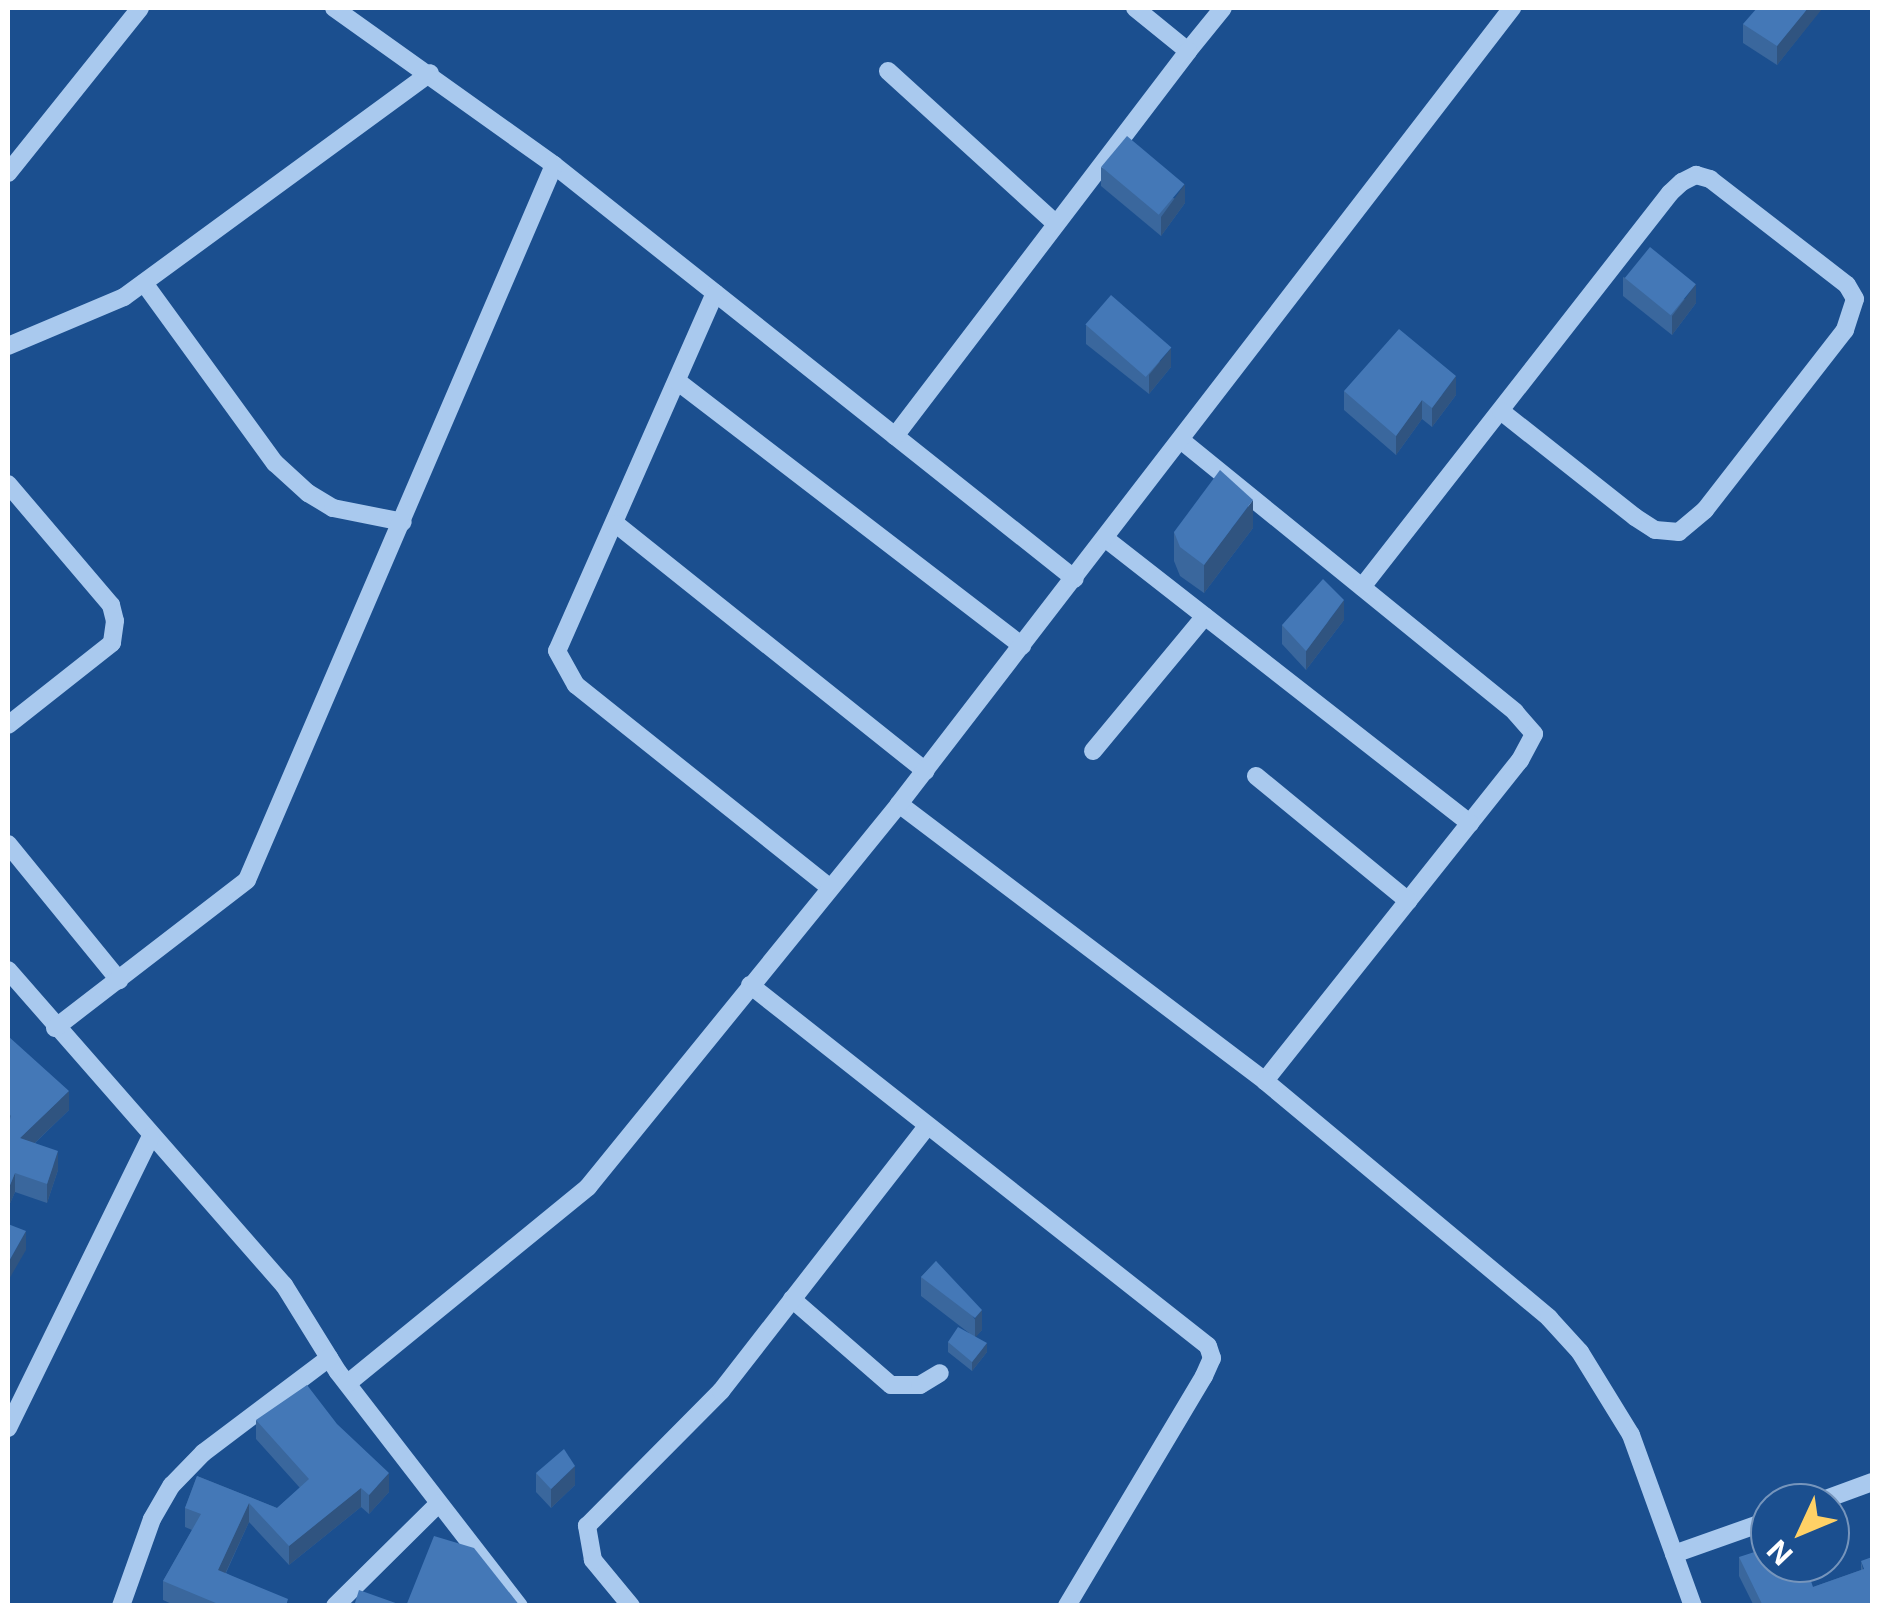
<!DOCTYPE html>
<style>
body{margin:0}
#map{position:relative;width:1880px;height:1613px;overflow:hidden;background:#1b4f8f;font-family:Inter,sans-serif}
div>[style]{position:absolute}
.minor>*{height:18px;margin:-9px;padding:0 9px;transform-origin:9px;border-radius:9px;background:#a9c9ee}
.wall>*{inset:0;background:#3a679d}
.shaded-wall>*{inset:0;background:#305480}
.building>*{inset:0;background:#4478b7;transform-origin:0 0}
span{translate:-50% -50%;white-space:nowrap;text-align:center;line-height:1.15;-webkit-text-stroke:10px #1b4f8f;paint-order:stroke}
.frame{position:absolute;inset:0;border:10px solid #fff;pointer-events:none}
.north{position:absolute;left:1750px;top:1483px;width:100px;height:100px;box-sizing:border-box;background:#1b4f8f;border:2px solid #7695bc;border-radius:50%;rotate:226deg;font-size:28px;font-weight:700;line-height:40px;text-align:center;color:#fff}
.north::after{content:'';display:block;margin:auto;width:35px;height:45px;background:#ffd166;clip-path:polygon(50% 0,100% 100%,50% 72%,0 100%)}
</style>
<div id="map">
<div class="minor">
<i style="left:334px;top:8px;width:270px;rotate:35.5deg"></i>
<i style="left:554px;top:165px;width:665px;rotate:38.47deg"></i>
<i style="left:1135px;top:8px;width:68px;rotate:39.1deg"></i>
<i style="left:1188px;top:51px;width:55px;rotate:-50.9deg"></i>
<i style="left:888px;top:71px;width:227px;rotate:42.3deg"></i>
<i style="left:8px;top:173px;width:211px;rotate:-51.3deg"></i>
<i style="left:144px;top:283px;width:223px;rotate:54deg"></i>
<i style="left:275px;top:463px;width:45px;rotate:42.3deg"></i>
<i style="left:308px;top:493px;width:29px;rotate:31deg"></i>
<i style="left:333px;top:508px;width:71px;rotate:11.3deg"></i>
<i style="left:715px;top:293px;width:391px;rotate:113.8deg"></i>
<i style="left:557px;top:651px;width:39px;rotate:61deg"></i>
<i style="left:576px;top:685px;width:325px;rotate:38.6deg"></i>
<i style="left:8px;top:346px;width:126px;rotate:-22.9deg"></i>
<i style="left:124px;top:297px;width:379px;rotate:-36.2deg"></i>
<i style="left:677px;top:381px;width:435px;rotate:37.5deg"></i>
<i style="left:895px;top:436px;width:484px;rotate:-52.7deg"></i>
<i style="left:1182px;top:441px;width:429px;rotate:39.1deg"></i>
<i style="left:1515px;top:712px;width:29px;rotate:49deg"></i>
<i style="left:1534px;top:734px;width:30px;rotate:118deg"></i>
<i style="left:1520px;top:760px;width:410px;rotate:128.5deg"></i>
<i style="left:8px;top:484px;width:159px;rotate:49.6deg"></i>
<i style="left:111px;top:605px;width:16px;rotate:76deg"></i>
<i style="left:115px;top:621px;width:22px;rotate:98deg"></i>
<i style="left:112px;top:643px;width:132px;rotate:141.7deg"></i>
<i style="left:616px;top:524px;width:396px;rotate:38.6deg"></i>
<i style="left:1106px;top:539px;width:462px;rotate:38deg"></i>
<i style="left:1362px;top:587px;width:500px;rotate:-51.98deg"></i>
<i style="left:1670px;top:193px;width:16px;rotate:-43deg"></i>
<i style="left:1682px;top:182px;width:16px;rotate:-27deg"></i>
<i style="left:1696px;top:175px;width:15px;rotate:16deg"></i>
<i style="left:1710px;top:179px;width:173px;rotate:37.7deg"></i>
<i style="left:1847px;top:285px;width:16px;rotate:60deg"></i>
<i style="left:1855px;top:299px;width:33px;rotate:108deg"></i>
<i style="left:1845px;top:330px;width:228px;rotate:127.9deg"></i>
<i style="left:1705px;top:510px;width:34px;rotate:140deg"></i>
<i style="left:1679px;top:532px;width:24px;rotate:-175deg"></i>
<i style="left:1655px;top:530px;width:24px;rotate:-147deg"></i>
<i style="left:1635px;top:517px;width:171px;rotate:-141.7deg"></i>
<i style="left:1093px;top:751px;width:175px;rotate:-50.3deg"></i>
<i style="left:1256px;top:776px;width:197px;rotate:39.4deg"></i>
<i style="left:899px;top:804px;width:459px;rotate:37.1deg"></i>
<i style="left:1265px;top:1081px;width:370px;rotate:39.8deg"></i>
<i style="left:1549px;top:1318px;width:46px;rotate:47.6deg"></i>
<i style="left:1580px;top:1352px;width:97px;rotate:58.4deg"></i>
<i style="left:1631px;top:1435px;width:182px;rotate:70.1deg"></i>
<i style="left:8px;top:844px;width:176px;rotate:50.8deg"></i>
<i style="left:8px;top:970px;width:419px;rotate:48.8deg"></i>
<i style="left:284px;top:1285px;width:102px;rotate:58.2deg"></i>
<i style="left:338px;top:1372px;width:296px;rotate:52.3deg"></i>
<i style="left:750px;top:985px;width:583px;rotate:38.25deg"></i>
<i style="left:1208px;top:1346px;width:13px;rotate:72deg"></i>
<i style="left:1212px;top:1358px;width:20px;rotate:114deg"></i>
<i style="left:1204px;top:1376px;width:268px;rotate:120.8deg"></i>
<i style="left:55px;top:1028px;width:242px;rotate:-37.6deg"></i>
<i style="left:247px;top:880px;width:778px;rotate:-66.76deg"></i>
<i style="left:792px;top:1299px;width:131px;rotate:41deg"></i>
<i style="left:891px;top:1385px;width:29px"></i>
<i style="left:920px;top:1385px;width:23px;rotate:-31deg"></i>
<i style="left:348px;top:1383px;width:310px;rotate:-39.2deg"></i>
<i style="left:588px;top:1187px;width:493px;rotate:-50.9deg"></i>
<i style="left:899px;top:804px;width:1005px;rotate:-52.4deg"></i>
<i style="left:8px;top:1428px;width:325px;rotate:-63.9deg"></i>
<i style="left:1815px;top:1503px;width:61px;rotate:-20.2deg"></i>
<i style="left:1674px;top:1554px;width:102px;rotate:-19.5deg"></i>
<i style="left:121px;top:1606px;width:92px;rotate:-70.4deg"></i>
<i style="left:152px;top:1519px;width:39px;rotate:-60deg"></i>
<i style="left:172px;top:1485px;width:45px;rotate:-45.9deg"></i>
<i style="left:203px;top:1453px;width:158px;rotate:-37deg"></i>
<i style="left:335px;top:1606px;width:146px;rotate:-44.7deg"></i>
<i style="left:631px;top:1606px;width:60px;rotate:-129.6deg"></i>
<i style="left:593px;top:1560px;width:35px;rotate:-100deg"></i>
<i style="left:587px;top:1526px;width:190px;rotate:-45.2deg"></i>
<i style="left:721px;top:1391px;width:336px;rotate:-52.1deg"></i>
</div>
<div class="wall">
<i style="clip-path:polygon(1822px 8px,1777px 65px,1743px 43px,1743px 24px)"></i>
<i style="clip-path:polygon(1101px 167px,1185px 203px,1161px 236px,1101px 186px)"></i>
<i style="clip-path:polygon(1623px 277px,1696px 303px,1672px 335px,1623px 296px)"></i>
<i style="clip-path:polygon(1086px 325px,1171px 367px,1149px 394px,1086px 344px)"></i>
<i style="clip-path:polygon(1344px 391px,1456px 395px,1432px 427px,1422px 419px,1396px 455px,1344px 410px)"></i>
<i style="clip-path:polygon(1253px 528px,1204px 593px,1180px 576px,1174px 561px,1174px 532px)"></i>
<i style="clip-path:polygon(1344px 620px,1306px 670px,1282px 644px,1282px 625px)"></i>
<i style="clip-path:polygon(8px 1036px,69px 1110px,35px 1143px,58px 1170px,47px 1203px,15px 1192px,8px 1208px)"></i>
<i style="clip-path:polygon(936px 1261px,982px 1330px,975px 1337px,987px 1352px,972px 1371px,948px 1352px,948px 1342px,969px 1333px,921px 1296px,921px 1277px)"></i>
<i style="clip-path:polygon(256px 1420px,389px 1492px,369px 1514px,361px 1507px,289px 1565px,249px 1522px,226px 1573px,288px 1606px,176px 1606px,163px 1600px,163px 1581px,192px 1530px,185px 1527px,185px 1508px,197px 1476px,277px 1508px,300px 1488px,256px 1439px)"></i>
<i style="clip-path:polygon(536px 1473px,575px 1485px,551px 1508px,536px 1492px)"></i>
<i style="clip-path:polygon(1739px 1557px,1813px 1587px,1861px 1570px,1861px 1561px,1872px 1606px,1754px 1606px,1739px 1576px)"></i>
</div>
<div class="shaded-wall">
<i style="clip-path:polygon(1808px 8px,1822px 8px,1822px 9px,1777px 65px,1777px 46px)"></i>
<i style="clip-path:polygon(1185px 184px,1185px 203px,1161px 236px,1161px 217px)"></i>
<i style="clip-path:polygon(1696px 284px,1696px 303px,1672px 335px,1672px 316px)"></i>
<i style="clip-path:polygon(1171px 348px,1171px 367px,1149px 394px,1149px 375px)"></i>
<i style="clip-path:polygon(1456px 376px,1456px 395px,1432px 427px,1432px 408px)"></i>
<i style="clip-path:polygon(1422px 400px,1422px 419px,1396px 455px,1396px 436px)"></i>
<i style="clip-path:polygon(1253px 500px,1253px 528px,1204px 593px,1204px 565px)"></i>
<i style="clip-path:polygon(1344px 600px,1344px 620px,1306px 670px,1306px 651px)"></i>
<i style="clip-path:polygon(69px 1091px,69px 1110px,20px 1157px,20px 1138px)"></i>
<i style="clip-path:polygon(58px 1151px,58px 1170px,47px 1203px,47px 1184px)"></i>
<i style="clip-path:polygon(15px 1173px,15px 1192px,8px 1208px,8px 1190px)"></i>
<i style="clip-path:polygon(26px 1231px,26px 1250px,8px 1281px,8px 1263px)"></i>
<i style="clip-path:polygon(982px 1310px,982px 1330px,975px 1338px,975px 1318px)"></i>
<i style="clip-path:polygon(987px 1343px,987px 1352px,972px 1371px,972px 1362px)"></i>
<i style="clip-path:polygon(575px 1466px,575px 1485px,551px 1508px,551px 1489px)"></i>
<i style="clip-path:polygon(389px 1473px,389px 1492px,369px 1514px,369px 1495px)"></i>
<i style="clip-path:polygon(361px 1488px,361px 1507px,289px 1565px,289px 1546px)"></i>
<i style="clip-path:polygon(249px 1503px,249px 1522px,218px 1589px,218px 1570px)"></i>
</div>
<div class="building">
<i style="clip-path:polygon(1757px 8px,1808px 8px,1777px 46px,1743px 24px)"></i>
<i style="left:1127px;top:136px;width:75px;height:40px;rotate:40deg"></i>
<i style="left:1650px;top:247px;width:59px;height:40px;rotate:39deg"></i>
<i style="left:1111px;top:295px;width:80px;height:39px;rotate:41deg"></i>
<i style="clip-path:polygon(1399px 329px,1456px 376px,1432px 408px,1422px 400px,1396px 436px,1344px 391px)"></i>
<i style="clip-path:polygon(1220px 470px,1253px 500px,1204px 565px,1180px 547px,1174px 532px)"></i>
<i style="clip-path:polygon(1323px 579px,1344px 600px,1306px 651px,1282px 625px)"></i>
<i style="clip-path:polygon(8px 1036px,69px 1091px,20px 1138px,58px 1151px,47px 1184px,15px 1173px,8px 1190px,8px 1126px,11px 1116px,8px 1112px)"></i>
<i style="clip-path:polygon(8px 1224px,26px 1231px,8px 1263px)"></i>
<i style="clip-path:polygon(936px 1261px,982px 1310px,975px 1318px,921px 1277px)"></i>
<i style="clip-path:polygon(958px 1327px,987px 1343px,972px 1362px,948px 1342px)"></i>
<i style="clip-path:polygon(307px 1385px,337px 1424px,389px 1473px,369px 1495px,361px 1488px,289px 1546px,249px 1503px,218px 1570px,288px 1599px,286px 1606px,223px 1606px,163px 1581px,201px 1514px,185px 1508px,197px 1476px,277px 1508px,309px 1479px,256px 1420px)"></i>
<i style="clip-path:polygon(564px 1449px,575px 1466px,551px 1489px,536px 1473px)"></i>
<i style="clip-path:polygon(434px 1536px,474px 1548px,520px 1606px,406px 1606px)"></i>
<i style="clip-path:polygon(1770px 1547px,1770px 1563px,1805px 1563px,1813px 1587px,1864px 1569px,1861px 1561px,1872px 1557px,1872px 1606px,1763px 1606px,1739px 1557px)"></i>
<i style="clip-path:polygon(359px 1590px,404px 1606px,354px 1606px)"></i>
</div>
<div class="frame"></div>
<div class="north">N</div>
</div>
